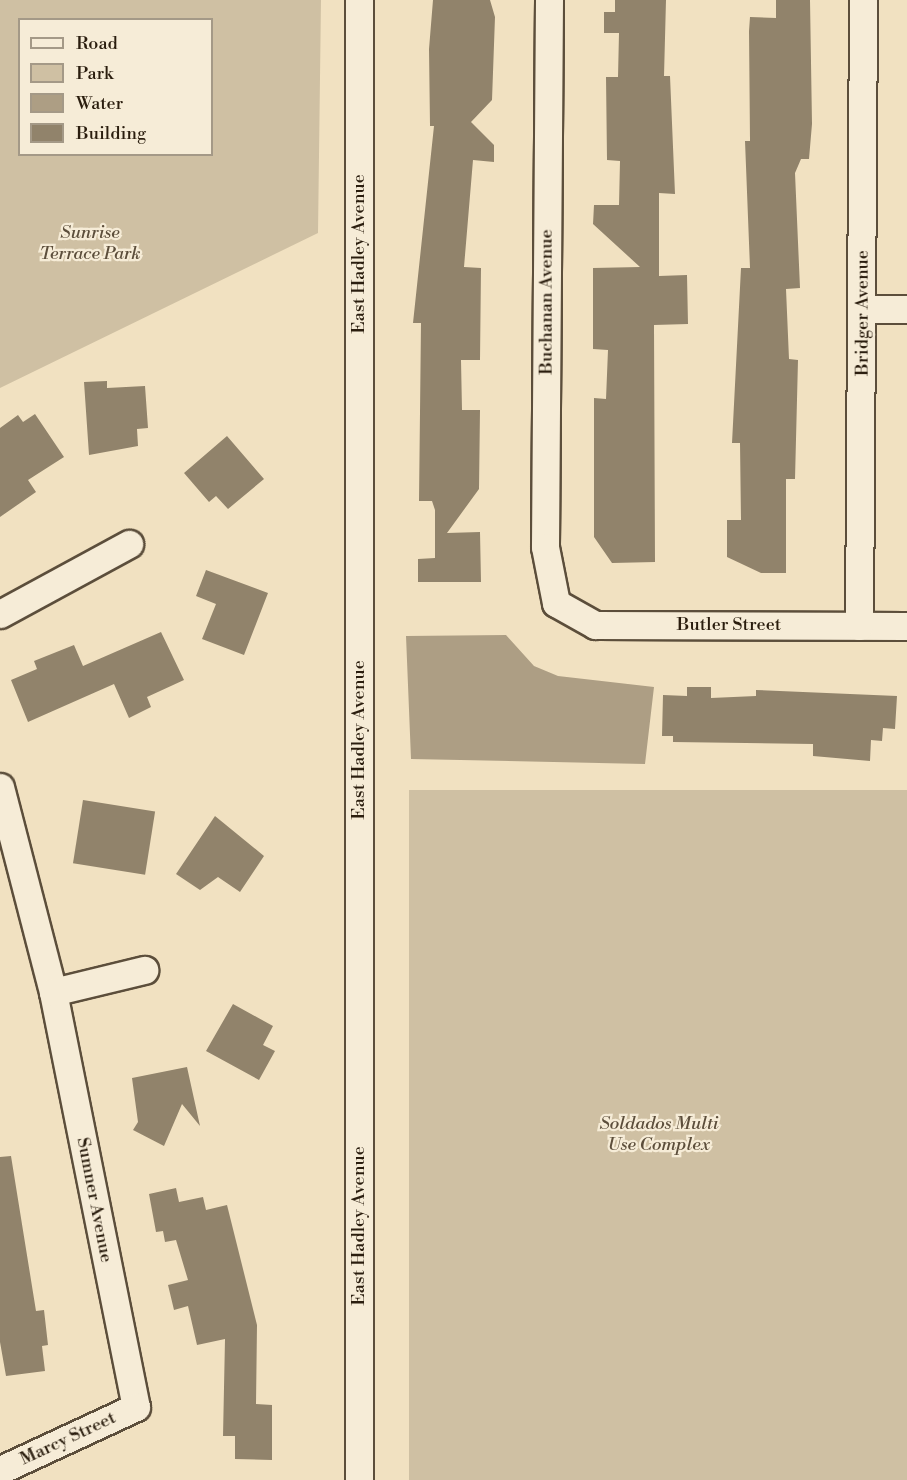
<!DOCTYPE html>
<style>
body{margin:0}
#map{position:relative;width:907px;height:1480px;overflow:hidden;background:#f1e1c1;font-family:"Libre Bodoni",serif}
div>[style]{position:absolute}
.green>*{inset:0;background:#cfc0a3;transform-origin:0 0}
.water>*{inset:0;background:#ad9e84}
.building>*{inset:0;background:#91836b;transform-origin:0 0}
.roads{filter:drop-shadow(2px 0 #5c4e3b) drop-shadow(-2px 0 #5c4e3b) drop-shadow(0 2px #5c4e3b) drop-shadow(0 -2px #5c4e3b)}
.street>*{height:27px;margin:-13.5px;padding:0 13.5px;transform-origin:13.5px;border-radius:13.5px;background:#f6ecd7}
span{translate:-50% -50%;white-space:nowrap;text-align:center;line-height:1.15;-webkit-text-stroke:4.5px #f6ecd7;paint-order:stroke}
.park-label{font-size:18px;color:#5c4e3b;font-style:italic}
.street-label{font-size:18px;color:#2a1d0e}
.legend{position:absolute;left:18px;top:18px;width:195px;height:138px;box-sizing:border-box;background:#f6ecd7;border:2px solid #a49987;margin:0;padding:8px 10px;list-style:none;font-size:18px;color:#2a1d0e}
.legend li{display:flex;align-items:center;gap:12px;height:30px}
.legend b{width:30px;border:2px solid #a49987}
</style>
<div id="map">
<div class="green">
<i style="clip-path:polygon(evenodd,0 0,321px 0,318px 233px,0 388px,0 0,20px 20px,212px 20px,212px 154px,20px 154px,20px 20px)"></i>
<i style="left:409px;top:790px;width:498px;height:690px"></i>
</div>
<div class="water">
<i style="clip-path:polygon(506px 635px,534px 666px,558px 676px,654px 687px,645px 764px,411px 759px,406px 636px)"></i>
</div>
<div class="building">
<i style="clip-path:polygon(433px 0,490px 0,495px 17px,492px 100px,471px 122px,494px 145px,494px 162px,473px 160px,464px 267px,481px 268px,480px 360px,461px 360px,462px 410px,480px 410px,479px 489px,447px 533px,480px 532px,481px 582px,418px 582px,418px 559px,435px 558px,435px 510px,432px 501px,419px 501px,421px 323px,413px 323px,434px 126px,430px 126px,429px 49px)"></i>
<i style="clip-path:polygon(615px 0,666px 0,664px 76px,670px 76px,675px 194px,659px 193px,659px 276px,687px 275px,688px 324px,654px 325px,655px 562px,612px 563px,594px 537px,594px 398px,606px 399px,608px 350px,593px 349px,593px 268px,640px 267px,593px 224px,594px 205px,619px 205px,620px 161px,607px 160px,606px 77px,618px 77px,619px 33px,604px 33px,604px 12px,615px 12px)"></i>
<i style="clip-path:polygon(776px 0,810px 0,812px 124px,809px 159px,801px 159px,795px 173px,800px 288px,786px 289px,789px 359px,798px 360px,795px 479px,786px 479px,786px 573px,761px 573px,727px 557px,727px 520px,741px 520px,740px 443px,732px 443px,741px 268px,750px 268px,745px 141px,750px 141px,749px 31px,750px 17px,776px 18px)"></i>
<i style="clip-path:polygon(107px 381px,107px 388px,145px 386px,148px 428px,137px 429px,138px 446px,89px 455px,84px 382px)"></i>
<i style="clip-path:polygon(35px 414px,64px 457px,28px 480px,36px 492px,0 517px,0 428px,18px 415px,23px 422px)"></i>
<i style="clip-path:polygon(227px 436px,264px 479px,228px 509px,216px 496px,209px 502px,184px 473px)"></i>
<i style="clip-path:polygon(206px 570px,268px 593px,244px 655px,202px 639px,216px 604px,196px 596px)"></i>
<i style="clip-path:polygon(161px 632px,184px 680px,147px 697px,151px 707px,129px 718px,114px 684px,28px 722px,11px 680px,37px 669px,34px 661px,74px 645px,83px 666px)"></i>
<i style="clip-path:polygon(687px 687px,711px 687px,711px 698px,756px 696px,756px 690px,897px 696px,895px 729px,883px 728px,882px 741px,871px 740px,870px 761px,813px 756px,813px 744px,673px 742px,673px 736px,662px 736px,663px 695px,687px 696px)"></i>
<i style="left:83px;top:800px;width:73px;height:64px;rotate:9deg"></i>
<i style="clip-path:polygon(215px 816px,264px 856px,240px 892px,218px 877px,200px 890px,176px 874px)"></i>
<i style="clip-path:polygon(233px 1004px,273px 1026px,263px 1045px,275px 1051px,259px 1080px,206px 1051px)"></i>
<i style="clip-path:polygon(187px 1067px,200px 1126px,182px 1104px,164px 1146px,133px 1130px,138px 1122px,132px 1078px)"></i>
<i style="clip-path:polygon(11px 1156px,36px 1311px,44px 1310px,48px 1345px,42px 1346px,45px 1371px,6px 1376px,0 1342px,0 1157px)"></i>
<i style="clip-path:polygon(176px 1188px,179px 1202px,203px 1197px,206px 1210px,227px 1205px,257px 1325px,256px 1404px,272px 1405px,272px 1460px,235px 1459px,235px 1436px,223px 1436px,225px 1339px,197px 1345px,188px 1306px,174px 1310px,168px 1285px,188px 1280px,176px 1240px,165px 1242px,163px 1231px,156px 1232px,149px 1194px)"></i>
</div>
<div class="roads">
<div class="street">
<i style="left:549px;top:0;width:547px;rotate:90.42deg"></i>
<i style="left:545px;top:547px;width:57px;rotate:78.9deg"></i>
<i style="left:556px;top:603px;width:45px;rotate:29.4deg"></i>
<i style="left:595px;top:625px;width:312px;rotate:0.2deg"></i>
<i style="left:863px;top:309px;width:44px"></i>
<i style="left:0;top:614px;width:147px;rotate:-28.5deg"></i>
<i style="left:859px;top:626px;width:626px;rotate:-89.63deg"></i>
<i style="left:0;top:787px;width:212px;rotate:75.5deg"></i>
<i style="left:53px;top:992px;width:423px;rotate:78.7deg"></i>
<i style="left:136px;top:1407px;width:150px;rotate:155.1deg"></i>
<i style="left:53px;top:992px;width:94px;rotate:-13.6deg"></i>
<i style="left:359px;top:1480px;width:1480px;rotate:-90deg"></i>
</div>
</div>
<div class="park-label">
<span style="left:90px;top:244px">Sunrise<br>Terrace Park</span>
<span style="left:659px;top:1135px">Soldados Multi<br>Use Complex</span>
</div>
<div class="street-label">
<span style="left:359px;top:254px;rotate:-90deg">East Hadley Avenue</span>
<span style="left:547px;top:302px;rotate:-90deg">Buchanan Avenue</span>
<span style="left:863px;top:313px;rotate:-90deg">Bridger Avenue</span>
<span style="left:729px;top:625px">Butler Street</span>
<span style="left:359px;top:740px;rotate:-90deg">East Hadley Avenue</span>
<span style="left:94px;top:1200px;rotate:79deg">Sumner Avenue</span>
<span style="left:359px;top:1226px;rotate:-90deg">East Hadley Avenue</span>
<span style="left:68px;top:1439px;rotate:-25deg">Marcy Street</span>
</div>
<ul class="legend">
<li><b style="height:8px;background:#f6ecd7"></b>Road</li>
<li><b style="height:16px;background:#cfc0a3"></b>Park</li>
<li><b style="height:16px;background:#ad9e84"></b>Water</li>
<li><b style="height:16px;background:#91836b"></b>Building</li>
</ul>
</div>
